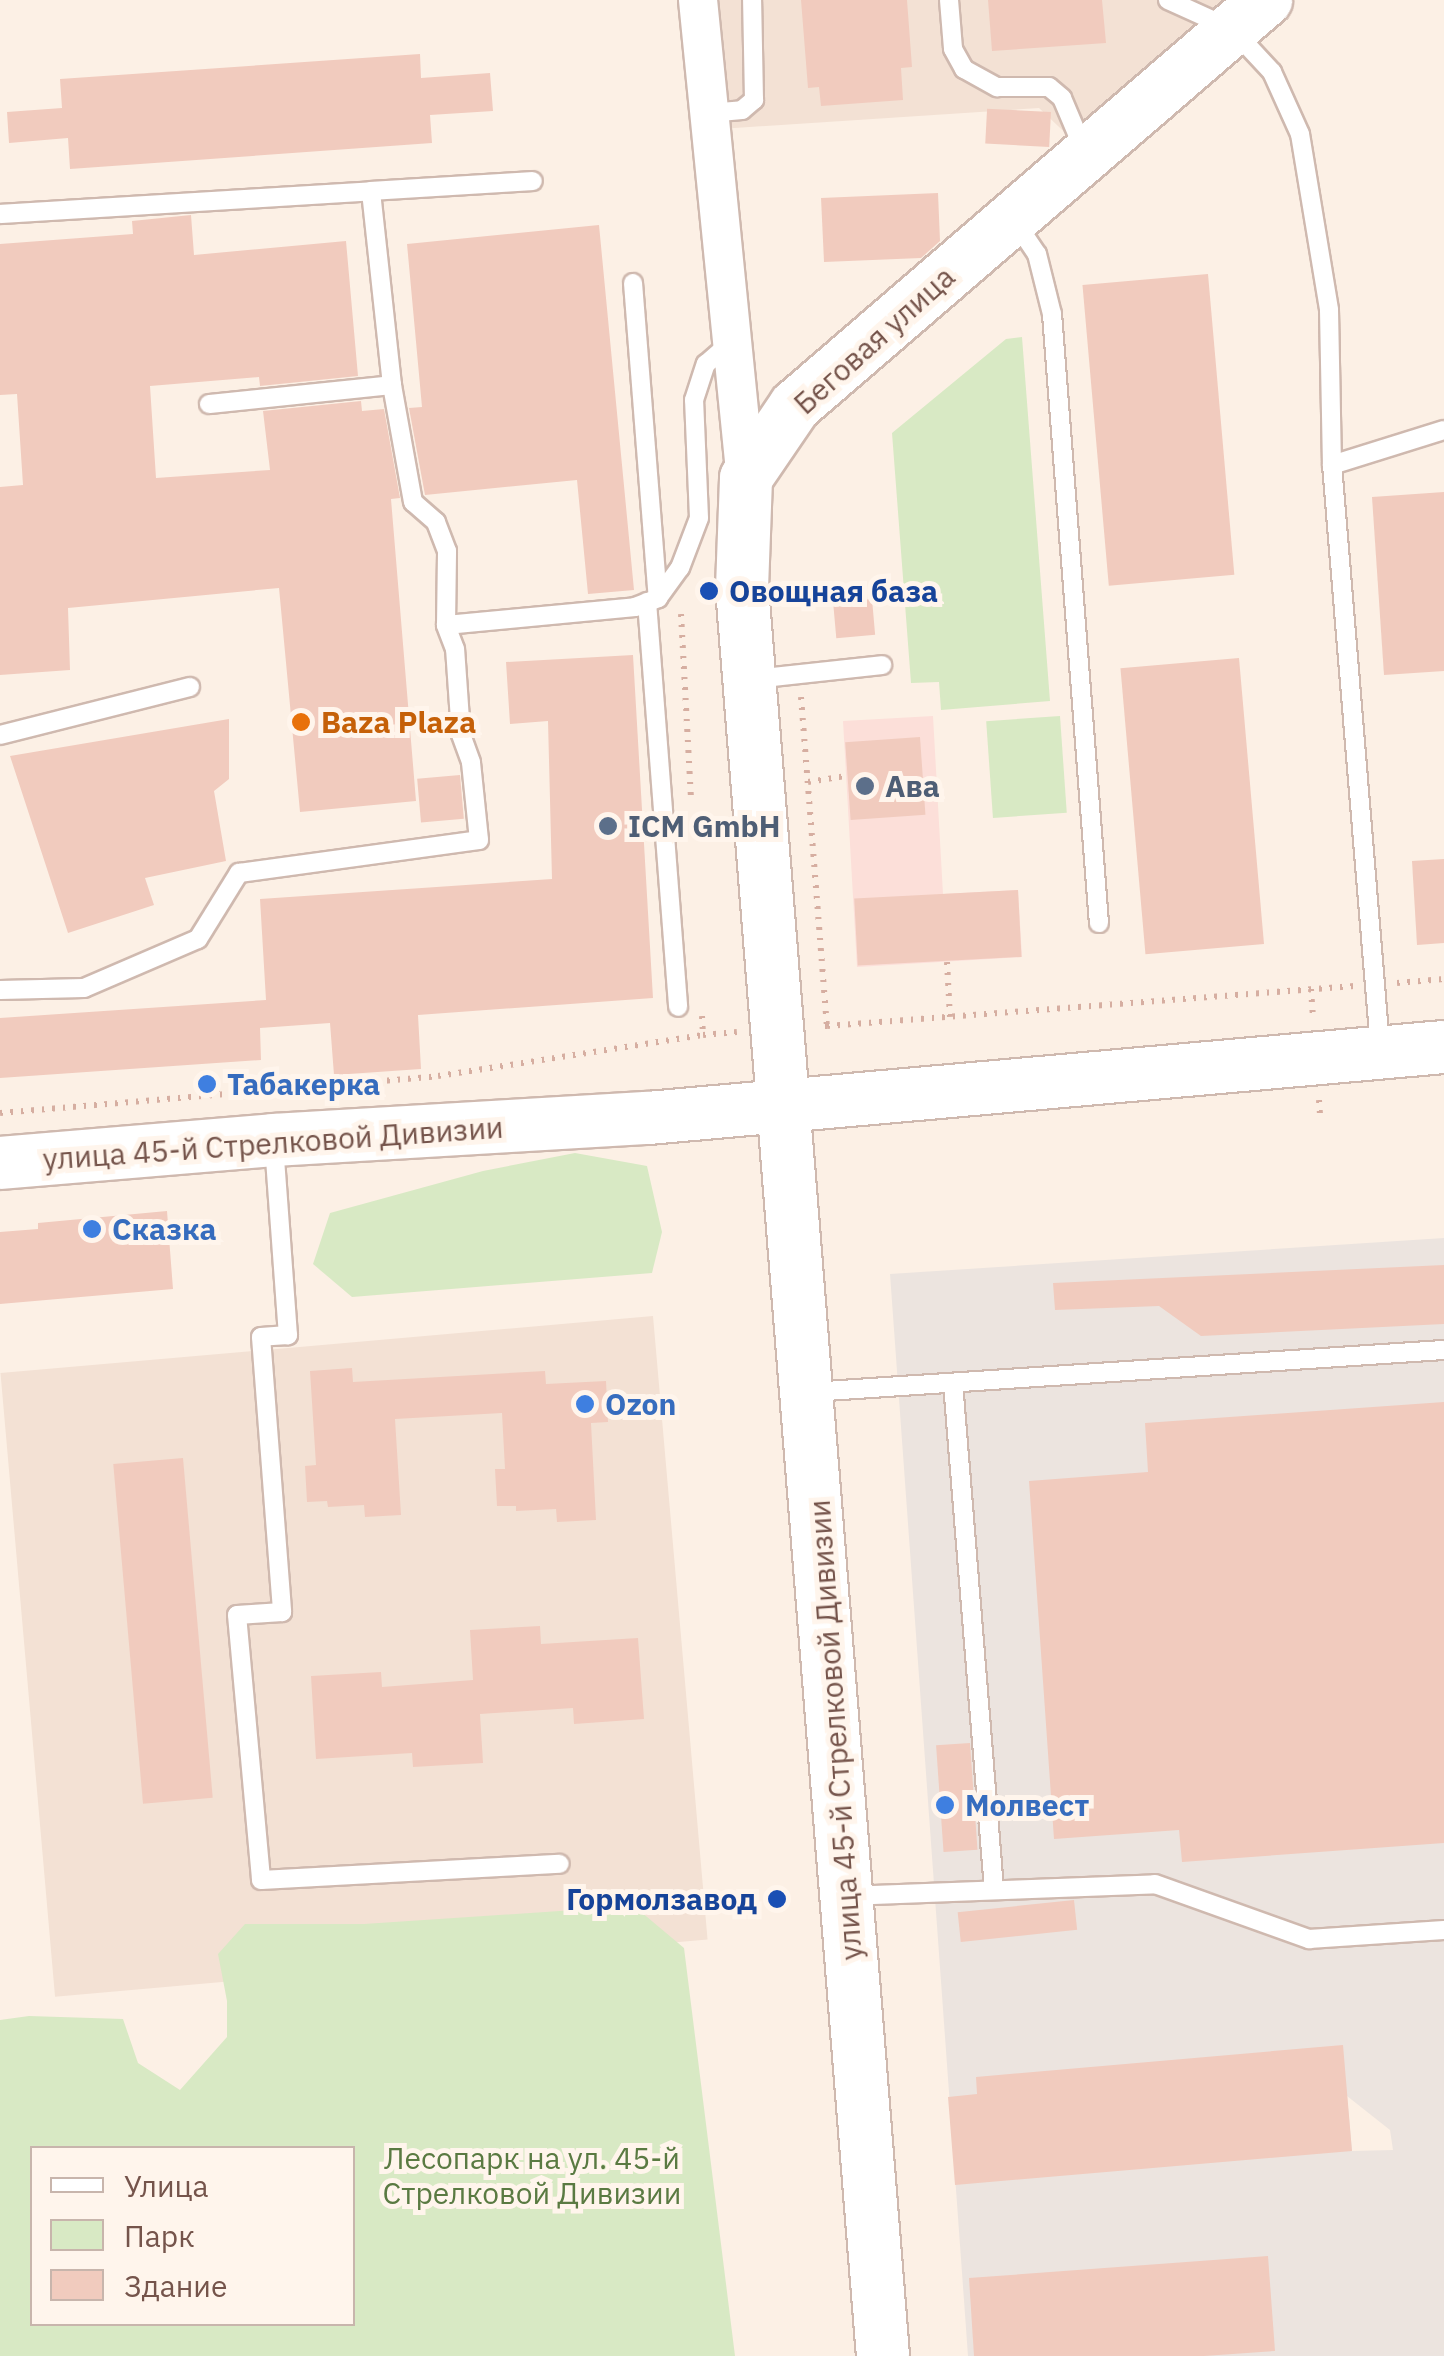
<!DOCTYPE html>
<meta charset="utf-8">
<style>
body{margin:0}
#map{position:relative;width:1444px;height:2356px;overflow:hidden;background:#fcf0e5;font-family:"IBM Plex Sans",sans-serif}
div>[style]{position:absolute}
.residential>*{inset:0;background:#f3e1d4;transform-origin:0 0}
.commercial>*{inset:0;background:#fcdfd9}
.industrial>*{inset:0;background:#ece4df}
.green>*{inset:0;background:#d8e9c4;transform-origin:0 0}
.building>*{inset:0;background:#f1cbbe;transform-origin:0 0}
.path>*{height:6px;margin-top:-3px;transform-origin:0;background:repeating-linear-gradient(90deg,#d6aea1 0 2.5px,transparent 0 10.5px)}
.roads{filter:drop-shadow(2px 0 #cfb9af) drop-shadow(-2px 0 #cfb9af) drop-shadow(0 2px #cfb9af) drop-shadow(0 -2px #cfb9af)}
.lane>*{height:18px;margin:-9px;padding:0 9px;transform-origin:9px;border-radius:9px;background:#fff}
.street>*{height:38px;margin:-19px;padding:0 19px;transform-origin:19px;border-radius:19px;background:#fff}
.secondary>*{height:52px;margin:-26px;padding:0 26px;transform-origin:26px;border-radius:26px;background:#fff}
.dots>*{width:28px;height:28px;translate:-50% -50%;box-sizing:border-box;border:5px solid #fff5ec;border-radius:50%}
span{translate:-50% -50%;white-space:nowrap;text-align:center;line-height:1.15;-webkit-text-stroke:10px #fff5ec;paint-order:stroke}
.street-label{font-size:30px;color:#75544b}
.transit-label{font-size:30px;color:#164399;font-weight:700}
.left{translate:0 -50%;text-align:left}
.right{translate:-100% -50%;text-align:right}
.food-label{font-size:30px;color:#c56008;font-weight:700}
.service-label{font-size:30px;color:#4e5e75;font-weight:700}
.shop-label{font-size:30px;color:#366cbe;font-weight:700}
.park-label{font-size:30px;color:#5a7a42}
.legend{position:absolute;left:30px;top:2146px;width:325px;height:180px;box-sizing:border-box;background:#fff5ec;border:2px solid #c8b5ac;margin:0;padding:12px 18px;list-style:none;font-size:30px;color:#75544b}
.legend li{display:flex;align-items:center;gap:20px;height:50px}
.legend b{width:50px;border:2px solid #c8b5ac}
</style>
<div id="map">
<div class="residential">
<i style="clip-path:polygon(709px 0,1244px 0,1077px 144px,1039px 108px,720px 129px)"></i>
<i style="left:653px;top:1316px;width:626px;height:655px;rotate:85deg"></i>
</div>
<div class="commercial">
<i style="clip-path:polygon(933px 716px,943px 894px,1018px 890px,1022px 957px,857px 967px,843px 721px)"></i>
</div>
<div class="industrial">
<i style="clip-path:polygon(evenodd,1444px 1238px,1444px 2356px,968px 2356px,890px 1274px,1444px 1238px,1347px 2096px,1390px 2130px,1393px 2150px,1352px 2151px,1347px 2096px)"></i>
</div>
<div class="green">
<i style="clip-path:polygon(1022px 337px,1050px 701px,941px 710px,939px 682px,911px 683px,892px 433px,1006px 339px)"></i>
<i style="left:1060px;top:716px;width:97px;height:74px;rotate:86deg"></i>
<i style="clip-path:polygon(575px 1153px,647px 1166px,662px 1232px,652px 1273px,352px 1297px,313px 1264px,330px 1213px,483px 1171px)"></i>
<i style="clip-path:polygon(evenodd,634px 1906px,684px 1948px,735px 2356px,0 2356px,0 2020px,29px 2016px,123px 2019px,138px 2063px,180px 2090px,227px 2037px,227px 2001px,218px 1954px,245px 1924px,364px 1924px,634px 1906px,32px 2148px,352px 2148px,352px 2324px,32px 2324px,32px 2148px)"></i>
</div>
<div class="building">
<i style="clip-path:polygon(801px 0,907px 0,912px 67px,901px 68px,903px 100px,821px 106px,819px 87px,808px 88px)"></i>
<i style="clip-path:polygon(988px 0,1102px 0,1106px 43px,992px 51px)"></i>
<i style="clip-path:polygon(420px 54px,421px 78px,490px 73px,493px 111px,430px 115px,432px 143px,70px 169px,68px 138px,9px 143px,7px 112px,62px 108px,60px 79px)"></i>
<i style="left:1051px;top:112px;width:35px;height:64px;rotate:93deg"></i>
<i style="clip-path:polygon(938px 193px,940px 241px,921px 258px,824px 262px,821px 198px)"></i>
<i style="clip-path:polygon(191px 215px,194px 255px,346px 241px,358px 376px,260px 386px,259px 377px,150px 386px,156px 478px,270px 470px,263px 411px,361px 401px,362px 411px,384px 409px,400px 498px,391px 499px,416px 801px,300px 812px,279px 588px,68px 608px,70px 670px,0 675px,0 487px,23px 485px,17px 394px,0 395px,0 244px,133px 234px,132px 221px)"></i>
<i style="clip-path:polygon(599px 225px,634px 590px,588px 594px,577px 480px,425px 495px,409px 408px,422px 407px,407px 244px)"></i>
<i style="left:1208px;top:274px;width:302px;height:126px;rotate:85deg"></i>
<i style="clip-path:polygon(1444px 492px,1444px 671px,1384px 675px,1372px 497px)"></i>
<i style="left:872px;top:599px;width:36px;height:39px;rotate:85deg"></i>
<i style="clip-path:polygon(633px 655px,653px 998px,418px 1015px,421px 1069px,334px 1075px,330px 1023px,260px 1028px,261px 1060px,0 1078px,0 1018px,266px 1000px,260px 899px,552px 879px,548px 721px,510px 724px,506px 662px)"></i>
<i style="left:1239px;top:658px;width:287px;height:119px;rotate:85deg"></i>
<i style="clip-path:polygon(229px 719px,229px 779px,214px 791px,226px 861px,145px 878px,154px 905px,68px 933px,10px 756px)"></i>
<i style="left:920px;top:737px;width:78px;height:75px;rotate:86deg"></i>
<i style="left:460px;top:775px;width:44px;height:43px;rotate:85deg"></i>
<i style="clip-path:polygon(1444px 859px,1444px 943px,1417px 945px,1412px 861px)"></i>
<i style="left:1018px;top:890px;width:67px;height:164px;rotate:87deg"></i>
<i style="clip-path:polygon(167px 1211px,173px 1289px,0 1304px,0 1232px,38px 1229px,38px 1223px)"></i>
<i style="clip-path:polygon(1444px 1265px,1444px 1324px,1201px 1336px,1159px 1306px,1055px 1310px,1053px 1283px)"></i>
<i style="clip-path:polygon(352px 1368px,353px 1382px,545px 1371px,546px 1384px,606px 1381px,608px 1422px,591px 1423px,596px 1520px,557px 1522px,556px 1509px,516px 1511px,516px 1506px,497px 1506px,495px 1469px,505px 1469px,502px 1413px,395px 1419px,401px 1515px,365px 1517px,364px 1505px,328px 1507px,327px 1501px,307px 1502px,305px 1466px,316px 1465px,310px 1371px)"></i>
<i style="clip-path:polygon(1444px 1402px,1444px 1843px,1182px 1862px,1179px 1830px,1054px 1839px,1029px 1481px,1148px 1472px,1145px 1423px)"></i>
<i style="left:183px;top:1458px;width:341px;height:70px;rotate:85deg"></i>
<i style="clip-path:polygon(540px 1626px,541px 1644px,638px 1638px,644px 1719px,574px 1724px,573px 1708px,480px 1714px,483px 1763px,413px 1767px,412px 1753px,316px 1759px,311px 1676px,381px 1672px,382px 1687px,473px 1680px,470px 1630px)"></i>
<i style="left:970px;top:1743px;width:107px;height:34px;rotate:86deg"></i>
<i style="left:1074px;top:1900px;width:30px;height:117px;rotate:84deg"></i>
<i style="clip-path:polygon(1343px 2045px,1352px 2151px,955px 2185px,948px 2097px,977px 2094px,976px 2077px)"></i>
<i style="clip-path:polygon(1268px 2256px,1275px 2351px,1204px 2356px,974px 2356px,969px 2278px)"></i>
</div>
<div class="path">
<i style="left:681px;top:614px;width:185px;rotate:86.9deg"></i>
<i style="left:801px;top:697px;width:330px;rotate:85.5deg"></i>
<i style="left:827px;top:1026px;width:8px;rotate:180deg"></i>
<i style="left:808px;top:782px;width:39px;rotate:-9deg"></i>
<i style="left:947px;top:962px;width:55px;rotate:86.9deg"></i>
<i style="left:1397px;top:983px;width:47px;rotate:-4.9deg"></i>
<i style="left:1311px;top:989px;width:29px;rotate:86deg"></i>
<i style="left:702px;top:1016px;width:19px;rotate:87deg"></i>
<i style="left:703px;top:1035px;width:34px;rotate:-5deg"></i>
<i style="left:827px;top:1026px;width:529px;rotate:-4.34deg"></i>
<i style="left:1319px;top:1100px;width:16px;rotate:86deg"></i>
<i style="left:0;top:1113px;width:440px;rotate:-4.8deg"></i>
<i style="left:438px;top:1076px;width:268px;rotate:-8.8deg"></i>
</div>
<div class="roads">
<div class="lane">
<i style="left:949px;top:0;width:49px;rotate:85.3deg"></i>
<i style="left:953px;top:49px;width:23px;rotate:61deg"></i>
<i style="left:964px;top:69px;width:38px;rotate:29deg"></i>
<i style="left:997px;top:87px;width:52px"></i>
<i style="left:1049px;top:87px;width:17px;rotate:40deg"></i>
<i style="left:1062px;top:98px;width:56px;rotate:67.1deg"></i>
<i style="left:1168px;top:0;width:70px;rotate:24.4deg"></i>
<i style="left:1232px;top:29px;width:59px;rotate:47.1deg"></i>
<i style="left:1272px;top:72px;width:68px;rotate:65.7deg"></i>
<i style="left:1300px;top:134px;width:178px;rotate:80.6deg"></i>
<i style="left:1329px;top:310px;width:155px;rotate:88.9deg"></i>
<i style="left:709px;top:113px;width:33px;rotate:-5deg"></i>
<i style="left:742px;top:110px;width:16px;rotate:-40deg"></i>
<i style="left:754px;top:100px;width:100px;rotate:-91.1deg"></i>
<i style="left:0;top:214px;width:372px;rotate:-3.5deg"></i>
<i style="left:1016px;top:223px;width:37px;rotate:56deg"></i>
<i style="left:1037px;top:254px;width:62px;rotate:76deg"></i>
<i style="left:1052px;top:314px;width:611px;rotate:85.59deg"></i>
<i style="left:633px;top:283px;width:316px;rotate:85.5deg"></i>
<i style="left:209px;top:404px;width:184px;rotate:-5.9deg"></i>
<i style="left:647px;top:602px;width:406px;rotate:85.6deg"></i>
<i style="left:446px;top:625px;width:190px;rotate:-5.4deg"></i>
<i style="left:635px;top:607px;width:25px;rotate:-21deg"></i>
<i style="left:658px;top:598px;width:37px;rotate:-54deg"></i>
<i style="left:680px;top:568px;width:53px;rotate:-69.2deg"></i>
<i style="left:699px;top:518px;width:118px;rotate:-92.4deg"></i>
<i style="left:694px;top:400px;width:38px;rotate:-72deg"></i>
<i style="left:706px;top:364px;width:35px;rotate:-41deg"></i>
<i style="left:754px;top:679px;width:129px;rotate:-6.2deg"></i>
<i style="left:0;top:735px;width:196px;rotate:-14.2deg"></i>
<i style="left:0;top:990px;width:84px;rotate:-1.4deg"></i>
<i style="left:84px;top:988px;width:124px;rotate:-23.3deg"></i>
<i style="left:198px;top:939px;width:78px;rotate:-58.2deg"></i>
<i style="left:239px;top:873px;width:242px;rotate:-7.8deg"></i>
<i style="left:479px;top:840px;width:78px;rotate:-95.9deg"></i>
<i style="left:471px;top:762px;width:30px;rotate:-110deg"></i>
<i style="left:461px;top:734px;width:85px;rotate:-94deg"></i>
<i style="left:455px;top:649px;width:26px;rotate:-111deg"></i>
<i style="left:446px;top:625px;width:74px;rotate:-89.2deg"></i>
<i style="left:447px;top:551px;width:31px;rotate:-111deg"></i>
<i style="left:436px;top:522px;width:30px;rotate:-139deg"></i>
<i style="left:413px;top:502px;width:119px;rotate:-100.2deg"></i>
<i style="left:392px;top:385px;width:195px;rotate:-96.2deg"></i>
<i style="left:371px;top:191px;width:162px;rotate:-3.5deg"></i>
<i style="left:1380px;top:1046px;width:583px;rotate:-94.72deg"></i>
<i style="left:1332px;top:465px;width:117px;rotate:-17.4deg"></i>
<i style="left:274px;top:1145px;width:191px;rotate:85.8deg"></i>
<i style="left:288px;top:1335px;width:27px;rotate:176deg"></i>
<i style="left:261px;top:1337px;width:276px;rotate:85.6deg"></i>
<i style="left:282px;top:1612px;width:45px;rotate:176.2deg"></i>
<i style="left:237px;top:1615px;width:266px;rotate:84.8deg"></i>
<i style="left:261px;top:1880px;width:299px;rotate:-3.1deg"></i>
<i style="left:953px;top:1383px;width:508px;rotate:85.37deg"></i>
<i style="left:811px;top:1392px;width:634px;rotate:-3.8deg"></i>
<i style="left:849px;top:1896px;width:306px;rotate:-2.2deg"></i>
<i style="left:1155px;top:1884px;width:164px;rotate:19.7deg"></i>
<i style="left:1309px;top:1939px;width:135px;rotate:-3.8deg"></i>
</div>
<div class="street">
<i style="left:698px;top:0;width:480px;rotate:84.3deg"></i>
</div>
<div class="secondary">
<i style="left:0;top:1163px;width:275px;rotate:-4.8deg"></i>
<i style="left:274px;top:1140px;width:375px;rotate:-3.4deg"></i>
<i style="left:648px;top:1118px;width:799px;rotate:-5.1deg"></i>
<i style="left:883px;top:2356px;width:1774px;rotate:-94.56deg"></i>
<i style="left:742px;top:588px;width:110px;rotate:-87.9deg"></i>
<i style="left:746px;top:478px;width:87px;rotate:-55.8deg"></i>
<i style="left:795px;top:406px;width:622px;rotate:-40.76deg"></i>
</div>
</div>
<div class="dots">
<i style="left:709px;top:591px;background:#1a4fb4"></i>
<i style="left:301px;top:722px;background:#e8710a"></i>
<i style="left:865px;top:786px;background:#5c6f8a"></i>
<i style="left:608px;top:826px;background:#5c6f8a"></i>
<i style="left:207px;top:1084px;background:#3f7fe0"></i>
<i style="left:92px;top:1229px;background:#3f7fe0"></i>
<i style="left:585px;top:1404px;background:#3f7fe0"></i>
<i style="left:945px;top:1805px;background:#3f7fe0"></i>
<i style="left:777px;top:1899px;background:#1a4fb4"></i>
</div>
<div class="street-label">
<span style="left:874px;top:340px;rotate:-42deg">Беговая улица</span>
<span style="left:273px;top:1143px;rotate:-4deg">улица 45-й Стрелковой Дивизии</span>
<span style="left:835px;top:1730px;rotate:-94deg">улица 45-й Стрелковой Дивизии</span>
</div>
<div class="transit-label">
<span class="left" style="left:729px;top:591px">Овощная база</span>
<span class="right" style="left:757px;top:1899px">Гормолзавод</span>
</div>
<div class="food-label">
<span class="left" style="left:321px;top:722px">Baza Plaza</span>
</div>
<div class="service-label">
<span class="left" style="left:885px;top:786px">Ава</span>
<span class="left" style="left:628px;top:826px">ICM GmbH</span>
</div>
<div class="shop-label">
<span class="left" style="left:227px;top:1084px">Табакерка</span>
<span class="left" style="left:112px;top:1229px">Сказка</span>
<span class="left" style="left:605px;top:1404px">Ozon</span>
<span class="left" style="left:965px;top:1805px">Молвест</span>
</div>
<div class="park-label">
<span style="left:532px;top:2175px">Лесопарк на ул. 45-й<br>Стрелковой Дивизии</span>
</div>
<ul class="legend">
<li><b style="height:12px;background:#fff"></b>Улица</li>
<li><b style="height:28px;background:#d8e9c4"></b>Парк</li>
<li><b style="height:28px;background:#f1cbbe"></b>Здание</li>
</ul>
</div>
